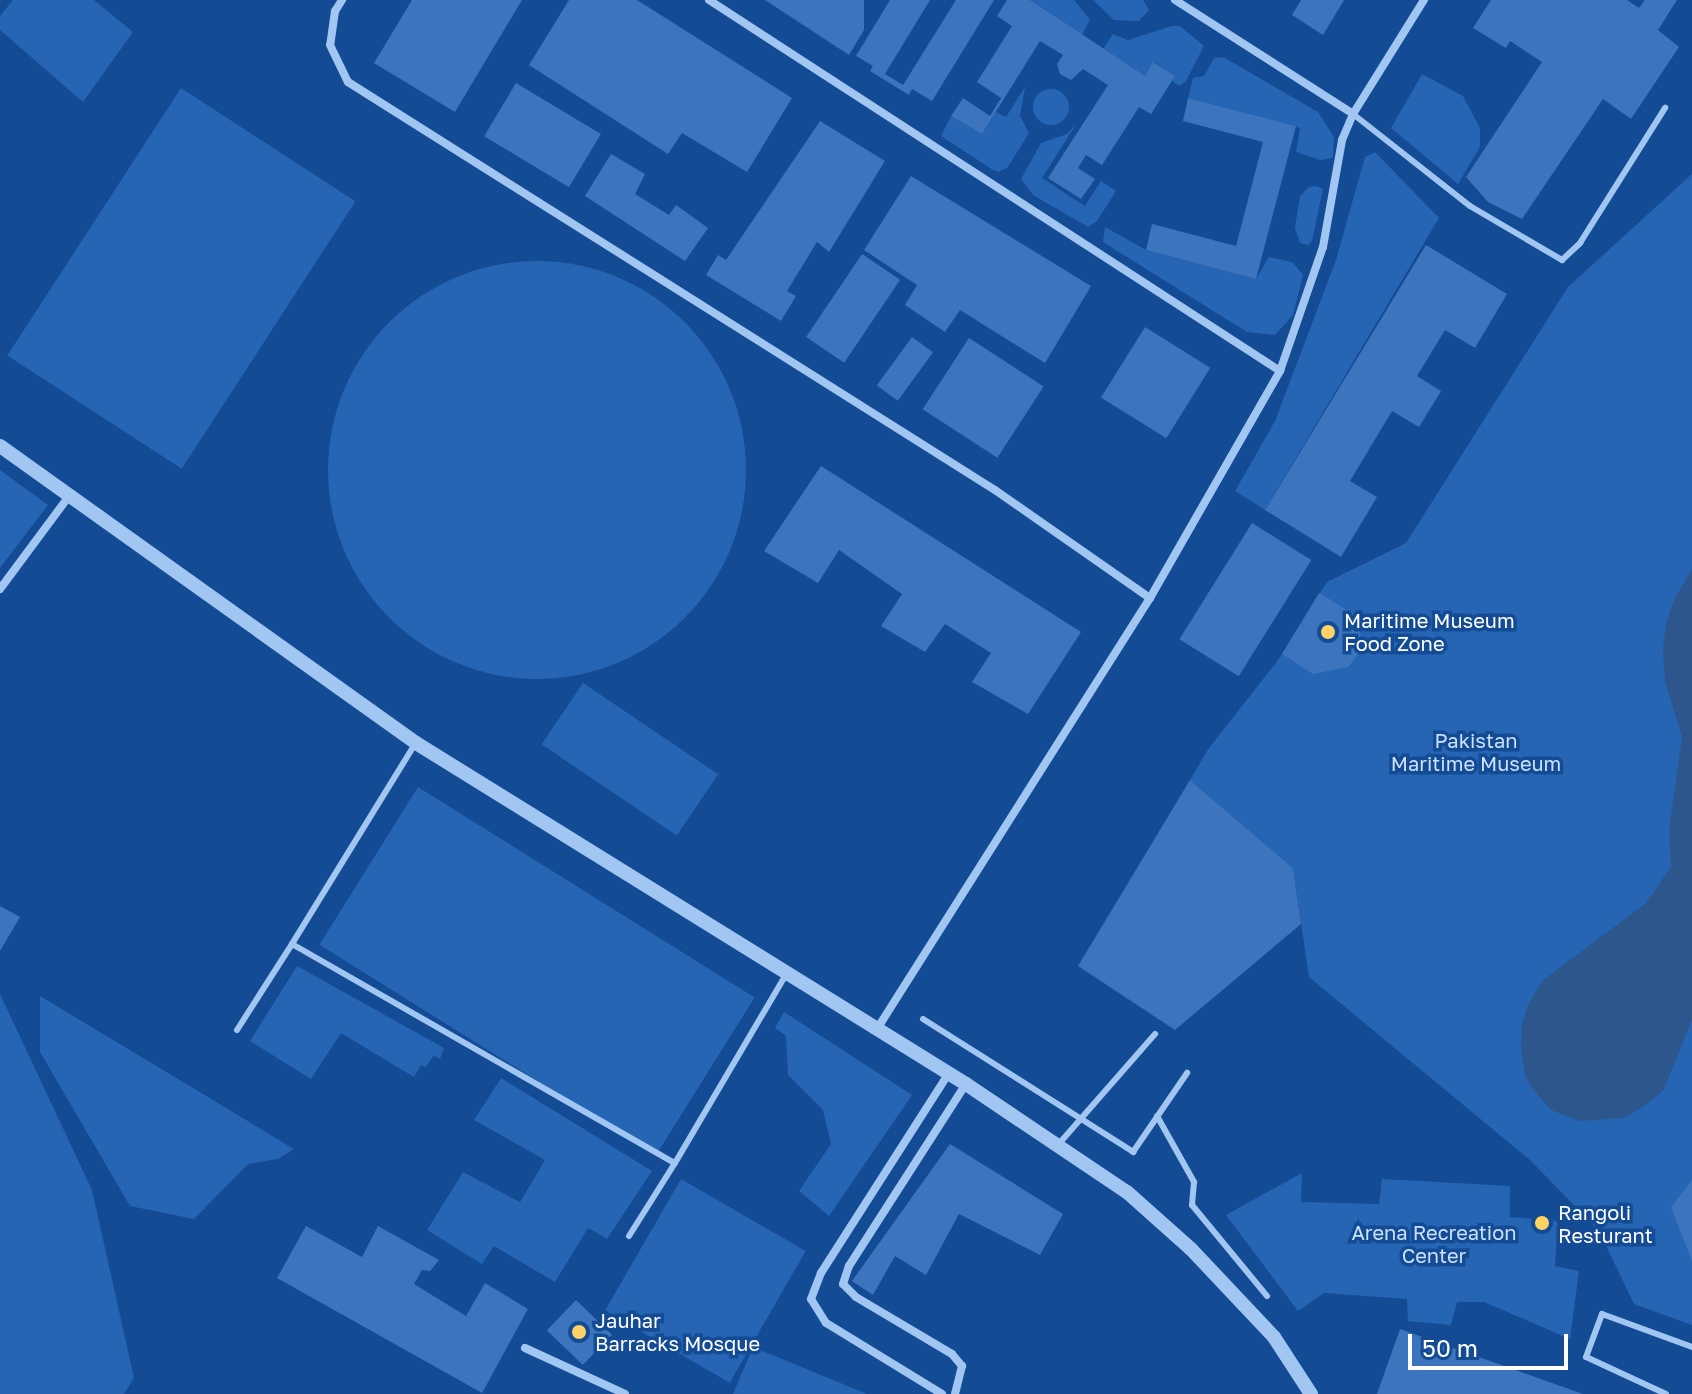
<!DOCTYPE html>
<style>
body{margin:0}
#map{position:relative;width:1692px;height:1394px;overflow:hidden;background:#134b95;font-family:"Golos Text",sans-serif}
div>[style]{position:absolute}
.green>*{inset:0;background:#2665b4;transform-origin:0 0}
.round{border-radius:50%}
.water>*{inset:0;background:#2c568c}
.building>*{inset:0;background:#3c75bd;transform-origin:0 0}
.service>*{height:6px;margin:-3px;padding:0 3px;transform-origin:3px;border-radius:3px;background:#a2c6f2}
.minor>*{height:8px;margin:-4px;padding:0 4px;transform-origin:4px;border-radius:4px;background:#a2c6f2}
.tertiary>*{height:14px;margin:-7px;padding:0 7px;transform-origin:7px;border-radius:7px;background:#a2c6f2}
.dots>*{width:22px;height:22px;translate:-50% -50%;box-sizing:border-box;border:4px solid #134b95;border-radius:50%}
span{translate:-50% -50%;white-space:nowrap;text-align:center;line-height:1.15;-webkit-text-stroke:7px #134b95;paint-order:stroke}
.poi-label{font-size:20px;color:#fff}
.left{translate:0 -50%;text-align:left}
.park-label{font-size:20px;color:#cae1fd}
.scale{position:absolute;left:1408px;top:1334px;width:160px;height:36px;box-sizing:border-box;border:4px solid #fff;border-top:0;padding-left:10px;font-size:24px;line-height:28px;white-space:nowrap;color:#fff;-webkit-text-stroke:6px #134b95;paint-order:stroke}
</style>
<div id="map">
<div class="green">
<i style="clip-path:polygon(13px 0,94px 0,133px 32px,83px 102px,0 30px,0 16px)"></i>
<i style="clip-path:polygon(1030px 0,1074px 0,1090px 20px,1082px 35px)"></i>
<i style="clip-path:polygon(1093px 0,1143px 0,1149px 10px,1139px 21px,1114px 20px)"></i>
<i style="clip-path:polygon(1172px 26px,1180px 26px,1204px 46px,1186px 81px,1179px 86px,1172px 81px,1174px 76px,1154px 62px,1145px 76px,1103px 49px,1113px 34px,1128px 40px)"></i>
<i style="clip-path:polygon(1223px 57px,1318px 112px,1334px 137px,1333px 158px,1320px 160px,1296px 152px,1300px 129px,1296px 126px,1188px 98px,1193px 78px,1204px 76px,1214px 58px)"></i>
<i style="clip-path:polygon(1422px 74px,1463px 96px,1480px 128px,1480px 147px,1458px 184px,1391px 128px)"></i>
<i style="clip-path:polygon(1025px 87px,1020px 116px,1029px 133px,1008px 167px,999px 172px,993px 170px,941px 136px,951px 116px,982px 134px,996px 112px,1006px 117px)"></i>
<i style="left:181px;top:88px;width:208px;height:319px;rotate:33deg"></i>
<i class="round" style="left:1033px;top:89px;width:36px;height:36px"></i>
<i style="clip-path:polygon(1077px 123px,1042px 178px,1085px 206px,1101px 181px,1116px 191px,1097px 221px,1088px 227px,1033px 195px,1021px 179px,1041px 143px,1067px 134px)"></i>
<i style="clip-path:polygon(1375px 152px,1439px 218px,1265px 510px,1235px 491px,1275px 421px,1336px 260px,1365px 157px)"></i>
<i style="clip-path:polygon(1692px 174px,1692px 1325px,1634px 1304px,1599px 1231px,1531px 1161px,1309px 977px,1293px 868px,1190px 780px,1209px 748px,1278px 660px,1327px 582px,1406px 543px,1568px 287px)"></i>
<i style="clip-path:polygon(1316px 186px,1323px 189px,1312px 241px,1308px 245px,1300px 243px,1295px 228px,1297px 214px,1300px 196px,1309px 187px)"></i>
<i style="clip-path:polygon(1105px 227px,1146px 250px,1256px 279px,1269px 257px,1292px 262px,1303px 275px,1293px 315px,1275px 335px,1247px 332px,1103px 242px)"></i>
<i class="round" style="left:328px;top:261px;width:418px;height:418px"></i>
<i style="clip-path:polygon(0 470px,48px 505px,0 568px)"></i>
<i style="left:583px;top:683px;width:163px;height:74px;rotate:34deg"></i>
<i style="left:418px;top:787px;width:397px;height:186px;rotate:32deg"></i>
<i style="clip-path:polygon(297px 966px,444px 1048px,440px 1059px,434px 1055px,426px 1067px,421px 1065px,414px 1077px,341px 1033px,311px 1079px,250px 1041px)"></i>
<i style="clip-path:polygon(0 994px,92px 1190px,134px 1378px,124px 1394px,0 1394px)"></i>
<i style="clip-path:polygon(40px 996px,55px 1005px,294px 1149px,278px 1159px,248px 1164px,194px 1219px,130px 1206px,40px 1052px)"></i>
<i style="clip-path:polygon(784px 1012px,912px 1095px,829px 1216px,799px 1191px,831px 1144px,823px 1110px,788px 1075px,786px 1036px,775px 1028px)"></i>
<i style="clip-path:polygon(501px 1078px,652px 1171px,607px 1239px,588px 1228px,555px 1282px,494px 1246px,482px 1264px,427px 1230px,463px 1172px,520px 1202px,545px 1160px,474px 1120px)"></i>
<i style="clip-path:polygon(1302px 1173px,1301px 1202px,1379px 1204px,1382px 1179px,1510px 1186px,1510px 1217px,1558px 1221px,1555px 1266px,1579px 1271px,1570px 1339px,1484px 1302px,1457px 1302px,1451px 1325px,1408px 1321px,1407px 1299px,1324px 1293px,1298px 1311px,1226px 1215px)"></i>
<i style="left:681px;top:1179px;width:144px;height:152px;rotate:30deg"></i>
<i style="clip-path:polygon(753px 1347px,867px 1394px,733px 1394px)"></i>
</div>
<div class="water">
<i style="clip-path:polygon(1692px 569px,1692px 1020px,1663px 1091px,1637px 1111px,1622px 1118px,1580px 1121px,1551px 1110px,1532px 1088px,1525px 1076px,1521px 1048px,1522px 1025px,1528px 1005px,1542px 981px,1645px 904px,1671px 867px,1669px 830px,1682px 737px,1665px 681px,1663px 649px,1666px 623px,1675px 598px)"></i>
</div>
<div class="building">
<i style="clip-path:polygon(412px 0,522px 0,455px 112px,374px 63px)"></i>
<i style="clip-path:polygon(569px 0,637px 0,792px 98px,747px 172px,682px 133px,668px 154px,529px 65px)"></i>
<i style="clip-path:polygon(765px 0,864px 0,864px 30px,849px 55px)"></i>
<i style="clip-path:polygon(890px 0,930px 0,885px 74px,903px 85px,956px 0,994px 0,932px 101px,912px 89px,909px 95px,870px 71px,873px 66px,856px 56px)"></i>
<i style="clip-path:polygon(1007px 0,1030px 0,1145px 76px,1153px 62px,1175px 76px,1151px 114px,1139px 107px,1102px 165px,1086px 155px,1078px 168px,1095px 179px,1081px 199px,1048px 178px,1108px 85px,1083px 69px,1071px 80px,1060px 74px,1057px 64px,1063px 55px,1040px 41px,982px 134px,951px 116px,963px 98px,990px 116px,1001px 98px,977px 82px,1012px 26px,997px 16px)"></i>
<i style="clip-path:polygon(1301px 0,1344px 0,1323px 35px,1292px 15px)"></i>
<i style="clip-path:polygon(1491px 0,1627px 0,1639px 8px,1645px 0,1677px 0,1658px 30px,1679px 47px,1631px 119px,1603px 99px,1522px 219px,1488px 202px,1466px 177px,1542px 62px,1510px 41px,1506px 48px,1473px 28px)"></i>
<i style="left:516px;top:83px;width:99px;height:62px;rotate:31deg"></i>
<i style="clip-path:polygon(1188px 98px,1296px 126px,1256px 279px,1146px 250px,1152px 224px,1236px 246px,1263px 142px,1183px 121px)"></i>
<i style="clip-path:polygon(820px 121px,885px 161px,829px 252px,817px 242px,787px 291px,796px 296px,781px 321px,706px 275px,718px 255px,726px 260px)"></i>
<i style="clip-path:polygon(611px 154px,645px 174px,635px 194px,669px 215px,676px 205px,708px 228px,685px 261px,585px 196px)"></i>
<i style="clip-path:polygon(911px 176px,1091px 286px,1045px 363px,960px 310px,945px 332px,905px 305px,917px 285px,864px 250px)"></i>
<i style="clip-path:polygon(1426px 245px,1507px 294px,1475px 348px,1445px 330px,1417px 376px,1441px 391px,1419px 427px,1392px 411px,1350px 481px,1377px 497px,1341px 557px,1265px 510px)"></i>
<i style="left:862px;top:254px;width:46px;height:100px;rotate:34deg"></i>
<i style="left:1145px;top:327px;width:77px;height:83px;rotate:32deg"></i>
<i style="left:912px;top:337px;width:26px;height:60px;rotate:36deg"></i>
<i style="left:969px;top:338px;width:89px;height:85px;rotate:33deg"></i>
<i style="clip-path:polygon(821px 466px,1081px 632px,1028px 714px,972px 682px,991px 653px,945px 624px,925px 652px,881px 626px,902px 594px,839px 550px,818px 583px,764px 551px)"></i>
<i style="left:1252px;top:523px;width:70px;height:137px;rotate:32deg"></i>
<i style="clip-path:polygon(1319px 593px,1357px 616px,1363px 648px,1348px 667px,1313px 674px,1282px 654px)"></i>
<i style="clip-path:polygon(1190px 780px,1293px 868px,1301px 924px,1175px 1030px,1078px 966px)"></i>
<i style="clip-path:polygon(0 906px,20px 917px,0 951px)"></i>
<i style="clip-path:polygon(950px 1144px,1063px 1214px,1040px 1255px,959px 1214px,926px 1275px,895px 1256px,873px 1295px,852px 1281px)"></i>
<i style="clip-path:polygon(1692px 1180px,1692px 1261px,1671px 1207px)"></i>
<i style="clip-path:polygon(306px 1226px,362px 1257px,378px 1226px,439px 1260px,430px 1271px,422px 1270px,414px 1284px,466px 1316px,485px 1283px,528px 1309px,482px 1393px,277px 1278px)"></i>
<i style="left:576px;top:1300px;width:50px;height:42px;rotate:44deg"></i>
<i style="clip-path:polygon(1400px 1329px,1583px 1394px,1377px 1394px)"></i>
</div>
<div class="service">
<i style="left:1353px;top:114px;width:149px;rotate:38.2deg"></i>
<i style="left:1470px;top:206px;width:107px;rotate:30.4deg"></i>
<i style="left:1562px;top:260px;width:25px;rotate:-43deg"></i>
<i style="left:1580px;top:243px;width:160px;rotate:-57.8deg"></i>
<i style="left:415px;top:744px;width:235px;rotate:121.6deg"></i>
<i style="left:292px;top:944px;width:441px;rotate:29.8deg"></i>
<i style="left:675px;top:1163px;width:221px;rotate:-59.5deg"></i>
<i style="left:923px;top:1019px;width:249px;rotate:32.3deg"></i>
<i style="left:1133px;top:1152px;width:96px;rotate:-55.6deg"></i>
<i style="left:237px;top:1030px;width:102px;rotate:-57.4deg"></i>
<i style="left:1157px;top:1116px;width:76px;rotate:60.7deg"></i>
<i style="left:1194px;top:1182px;width:23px;rotate:95deg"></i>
<i style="left:1192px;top:1205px;width:118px;rotate:50.5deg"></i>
<i style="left:1057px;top:1146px;width:149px;rotate:-48.8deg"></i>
<i style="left:629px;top:1236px;width:86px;rotate:-57.8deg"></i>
<i style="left:1666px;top:1394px;width:88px;rotate:-155.2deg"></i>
<i style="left:1586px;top:1357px;width:46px;rotate:-69.6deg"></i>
<i style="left:1602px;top:1314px;width:96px;rotate:20.1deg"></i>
</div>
<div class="minor">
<i style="left:342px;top:0;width:13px;rotate:122deg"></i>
<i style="left:335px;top:11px;width:34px;rotate:98deg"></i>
<i style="left:330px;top:45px;width:41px;rotate:64.1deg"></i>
<i style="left:348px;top:82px;width:765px;rotate:32.24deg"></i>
<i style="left:995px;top:490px;width:189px;rotate:34.9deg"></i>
<i style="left:709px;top:0;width:681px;rotate:33.01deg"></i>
<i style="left:1175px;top:0;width:211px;rotate:32.6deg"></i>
<i style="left:0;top:589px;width:116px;rotate:-53.4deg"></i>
<i style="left:877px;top:1029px;width:510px;rotate:-57.65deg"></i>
<i style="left:1150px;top:598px;width:262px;rotate:-60.2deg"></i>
<i style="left:1280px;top:371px;width:131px;rotate:-70.9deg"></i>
<i style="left:1323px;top:247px;width:109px;rotate:-79.9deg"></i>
<i style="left:1342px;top:140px;width:28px;rotate:-67deg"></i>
<i style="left:1353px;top:114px;width:134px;rotate:-58.1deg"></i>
<i style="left:525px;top:1348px;width:110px;rotate:24.7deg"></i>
<i style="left:942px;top:1394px;width:136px;rotate:-148.5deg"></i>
<i style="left:826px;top:1323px;width:28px;rotate:-122deg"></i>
<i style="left:811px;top:1299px;width:28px;rotate:-69deg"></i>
<i style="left:821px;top:1273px;width:237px;rotate:-57.4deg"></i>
<i style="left:955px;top:1394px;width:29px;rotate:-76deg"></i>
<i style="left:962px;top:1366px;width:16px;rotate:-130deg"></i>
<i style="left:952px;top:1354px;width:112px;rotate:-149.3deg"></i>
<i style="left:856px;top:1297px;width:18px;rotate:-135deg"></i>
<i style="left:843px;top:1284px;width:19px;rotate:-72deg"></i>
<i style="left:849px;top:1266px;width:216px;rotate:-57.3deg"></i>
</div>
<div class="tertiary">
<i style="left:0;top:446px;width:511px;rotate:35.52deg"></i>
<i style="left:416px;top:743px;width:647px;rotate:31.8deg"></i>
<i style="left:966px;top:1084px;width:194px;rotate:33.9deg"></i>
<i style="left:1127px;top:1192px;width:86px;rotate:41.7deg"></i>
<i style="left:1191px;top:1249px;width:121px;rotate:46.7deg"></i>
<i style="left:1274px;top:1337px;width:68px;rotate:57deg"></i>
</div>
<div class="dots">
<i style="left:1328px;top:632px;background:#ffd264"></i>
<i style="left:1542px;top:1223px;background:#ffd264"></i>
<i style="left:579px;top:1332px;background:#ffd264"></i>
</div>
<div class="poi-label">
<span class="left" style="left:1344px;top:632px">Maritime Museum<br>Food Zone</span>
<span class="left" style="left:1558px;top:1224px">Rangoli<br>Resturant</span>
<span class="left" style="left:595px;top:1332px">Jauhar<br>Barracks Mosque</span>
</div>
<div class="park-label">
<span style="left:1476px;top:752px">Pakistan<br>Maritime Museum</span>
<span style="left:1434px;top:1244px">Arena Recreation<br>Center</span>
</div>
<div class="scale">50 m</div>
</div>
